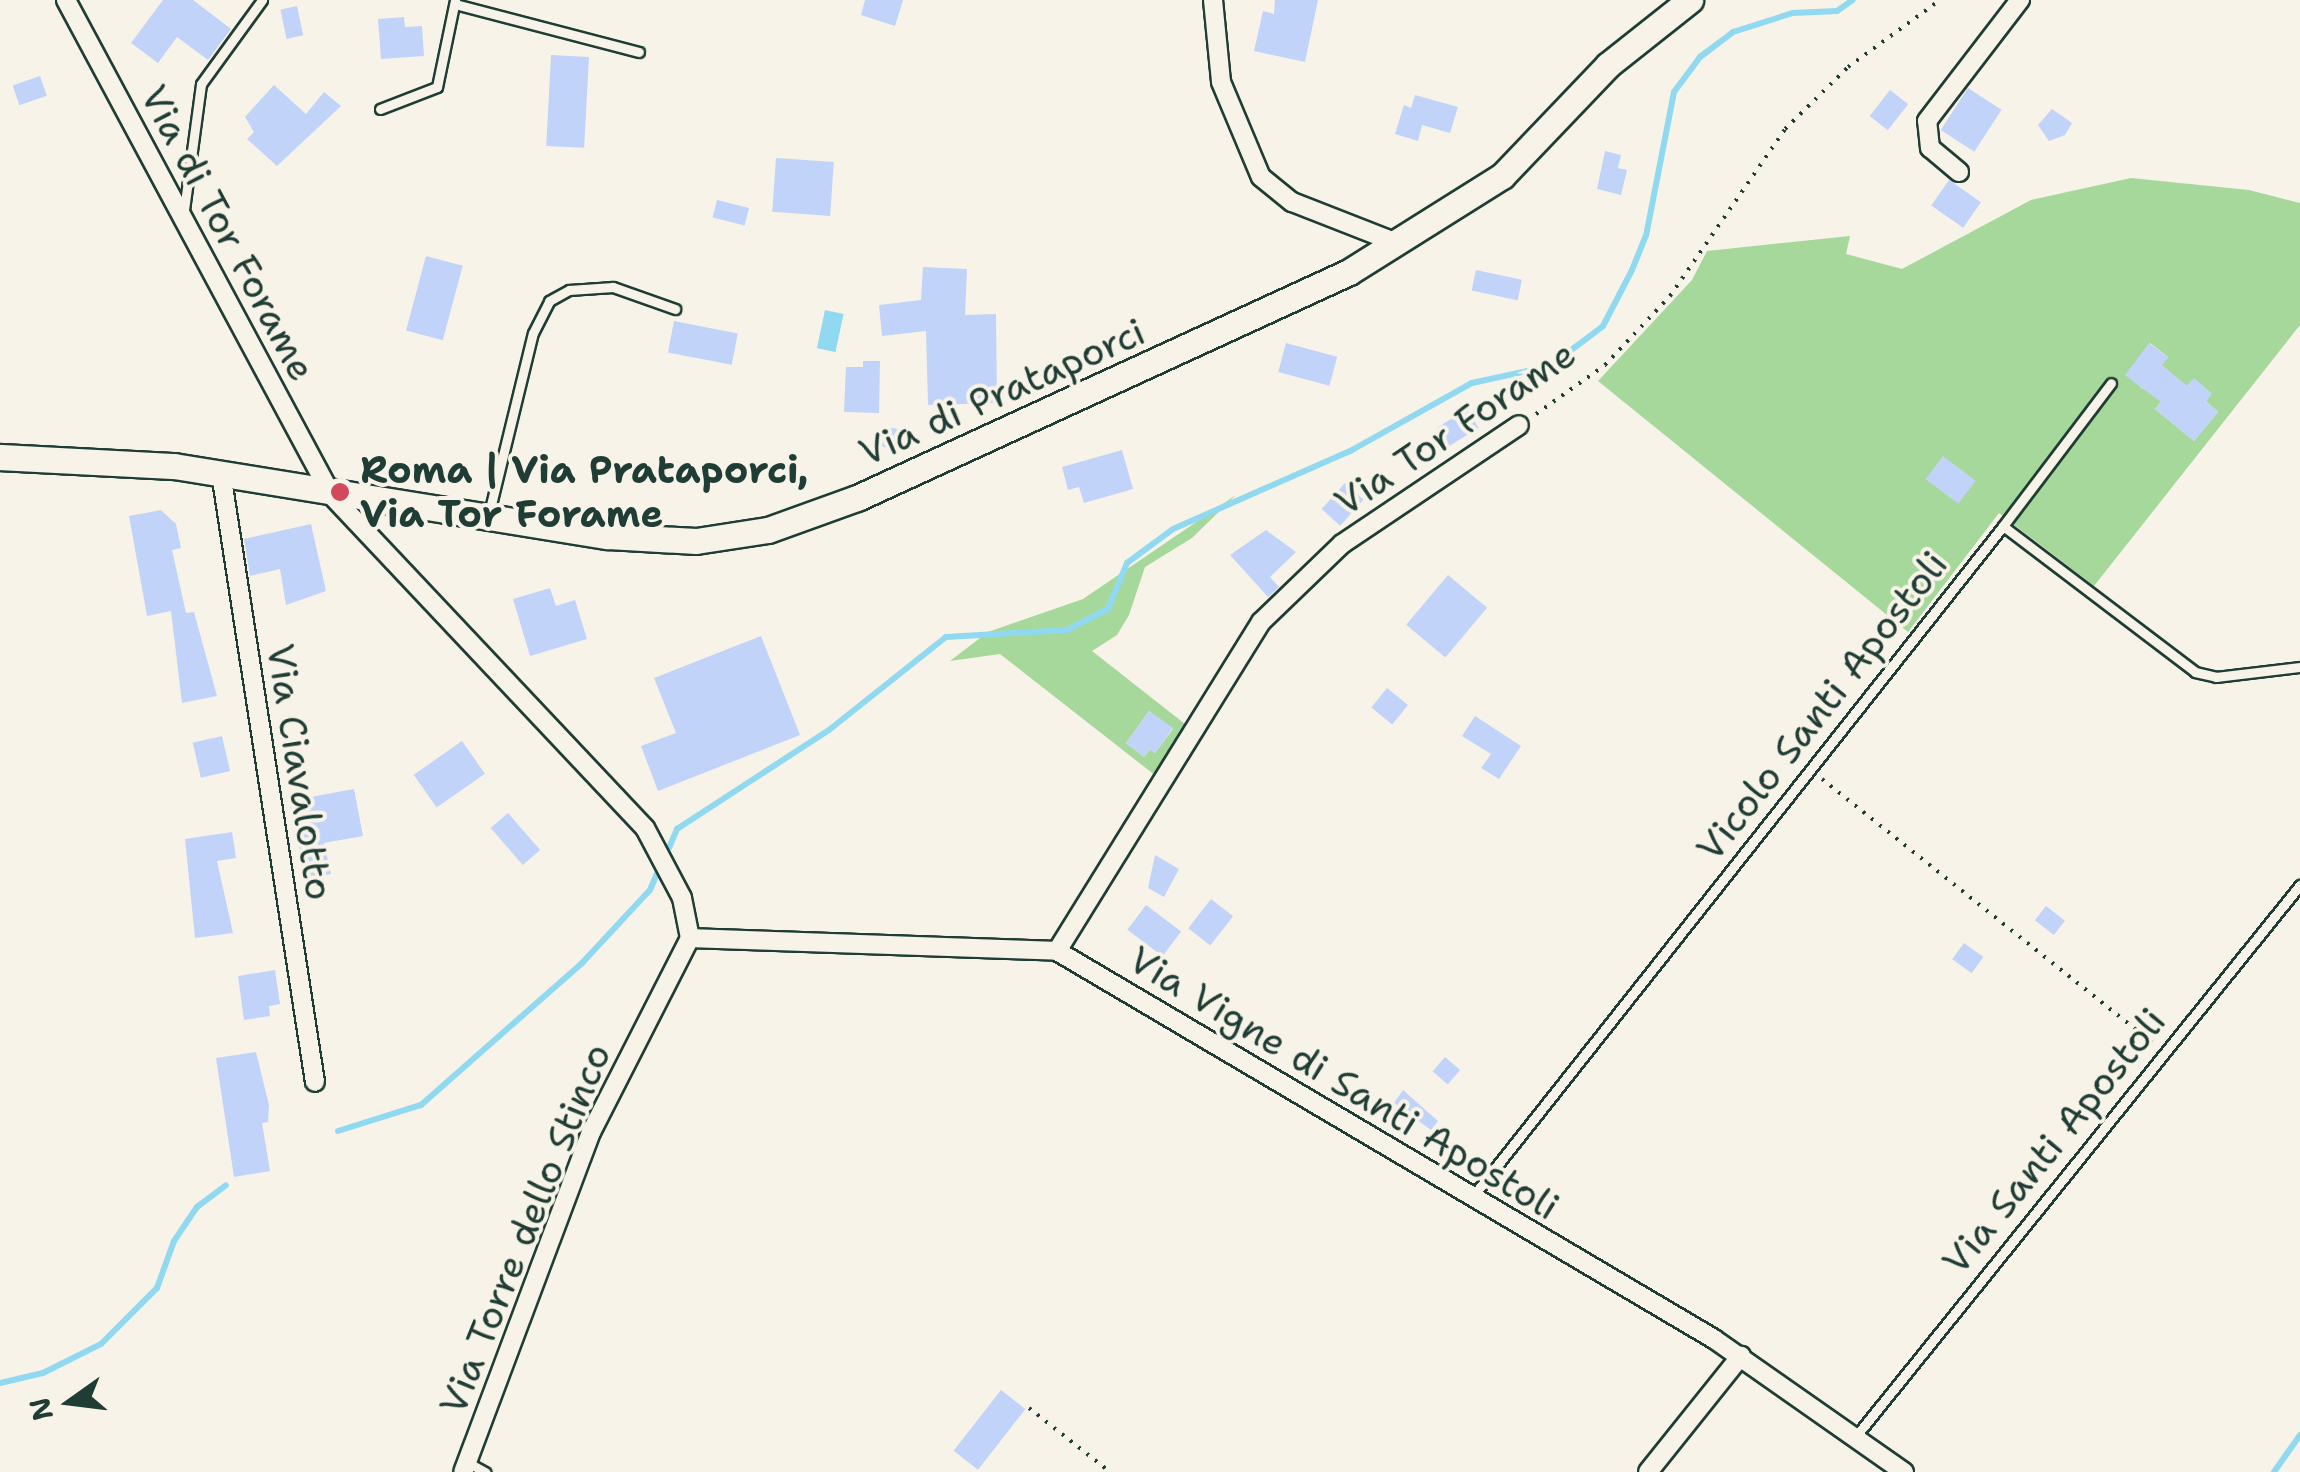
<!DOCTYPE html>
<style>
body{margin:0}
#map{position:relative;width:2300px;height:1472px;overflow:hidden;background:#f7f3e8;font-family:"Shantell Sans",sans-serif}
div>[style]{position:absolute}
.green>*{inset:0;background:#a5d89a}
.water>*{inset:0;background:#90d9f1;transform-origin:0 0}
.stream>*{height:6px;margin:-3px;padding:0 3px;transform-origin:3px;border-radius:3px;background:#90d9f1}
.building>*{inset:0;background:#c2d3f9;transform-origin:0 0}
.path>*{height:4px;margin-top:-2px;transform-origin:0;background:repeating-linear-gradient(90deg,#1f3d34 0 2.5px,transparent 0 10.5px)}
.roads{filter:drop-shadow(2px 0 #1f3d34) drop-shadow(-2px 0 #1f3d34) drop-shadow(0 2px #1f3d34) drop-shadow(0 -2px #1f3d34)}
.lane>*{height:9px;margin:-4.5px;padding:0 4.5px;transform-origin:4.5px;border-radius:4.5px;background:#f7f3e8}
.street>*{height:18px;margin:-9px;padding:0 9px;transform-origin:9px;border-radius:9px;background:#f7f3e8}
.secondary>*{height:25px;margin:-12.5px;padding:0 12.5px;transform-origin:12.5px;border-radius:12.5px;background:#f7f3e8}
.dots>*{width:28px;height:28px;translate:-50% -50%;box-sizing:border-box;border:5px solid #f7f3e8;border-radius:50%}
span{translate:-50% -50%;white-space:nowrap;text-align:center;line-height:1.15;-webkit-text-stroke:8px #f7f3e8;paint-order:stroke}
.street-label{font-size:38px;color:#1f3d34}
.poi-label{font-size:38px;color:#1f3d34;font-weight:700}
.left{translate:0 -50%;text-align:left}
.north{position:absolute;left:20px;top:1352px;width:100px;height:100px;-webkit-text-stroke:8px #f7f3e8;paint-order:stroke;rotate:256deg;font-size:28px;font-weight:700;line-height:40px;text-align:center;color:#1f3d34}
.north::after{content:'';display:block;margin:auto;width:35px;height:45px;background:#1f3d34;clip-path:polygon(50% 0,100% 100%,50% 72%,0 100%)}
</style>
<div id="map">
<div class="green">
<i style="clip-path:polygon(evenodd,2131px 178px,2249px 190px,2300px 203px,2300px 325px,2094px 586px,1999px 513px,1908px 632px,1598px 381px,1692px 280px,1707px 251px,1850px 236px,1846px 254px,1902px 269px,2031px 200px,2131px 178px,2150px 343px,2168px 357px,2143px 389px,2126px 375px,2150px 343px,2131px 178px,2194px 379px,2211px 393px,2206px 401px,2218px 412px,2194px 441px,2155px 409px,2179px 380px,2187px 386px,2194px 379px)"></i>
<i style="clip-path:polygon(evenodd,1236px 495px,1192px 538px,1145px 567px,1129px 615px,1117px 635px,1092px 651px,1185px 724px,1156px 776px,1000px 654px,950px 661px,988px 632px,1083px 599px,1236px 495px,1149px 711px,1173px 729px,1155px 753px,1150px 749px,1144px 757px,1126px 743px,1149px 711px)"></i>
</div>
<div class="water">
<i style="left:825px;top:310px;width:19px;height:39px;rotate:12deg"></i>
</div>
<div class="stream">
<i style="left:669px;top:848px;width:21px;rotate:-67deg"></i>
<i style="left:677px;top:829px;width:181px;rotate:-33.1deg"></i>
<i style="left:829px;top:730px;width:149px;rotate:-38.5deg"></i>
<i style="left:946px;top:637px;width:121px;rotate:-3.3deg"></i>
<i style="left:1067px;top:630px;width:46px;rotate:-27.1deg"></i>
<i style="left:1108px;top:609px;width:50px;rotate:-67.6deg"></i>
<i style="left:1127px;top:563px;width:57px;rotate:-36.5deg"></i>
<i style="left:1173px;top:529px;width:196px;rotate:-23.8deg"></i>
<i style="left:1352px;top:450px;width:137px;rotate:-29.2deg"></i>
<i style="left:1472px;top:383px;width:80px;rotate:-12.3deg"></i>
<i style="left:1550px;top:366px;width:66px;rotate:-37deg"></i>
<i style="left:1603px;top:326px;width:63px;rotate:-62.6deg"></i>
<i style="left:1632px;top:270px;width:37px;rotate:-68deg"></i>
<i style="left:1646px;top:236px;width:147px;rotate:-79deg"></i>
<i style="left:1674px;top:92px;width:44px;rotate:-53.4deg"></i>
<i style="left:1700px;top:57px;width:41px;rotate:-37.1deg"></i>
<i style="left:1733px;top:32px;width:63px;rotate:-17.6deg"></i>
<i style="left:1793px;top:13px;width:44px;rotate:-2.6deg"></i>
<i style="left:1837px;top:11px;width:19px;rotate:-35deg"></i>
<i style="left:338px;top:1131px;width:87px;rotate:-17.4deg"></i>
<i style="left:421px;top:1105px;width:216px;rotate:-41.4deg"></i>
<i style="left:583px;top:962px;width:98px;rotate:-47.1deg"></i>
<i style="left:650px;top:890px;width:25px;rotate:-67deg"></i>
<i style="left:0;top:1383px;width:44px;rotate:-13.1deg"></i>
<i style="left:43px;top:1373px;width:65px;rotate:-26.6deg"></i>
<i style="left:101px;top:1344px;width:79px;rotate:-45deg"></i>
<i style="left:157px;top:1288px;width:50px;rotate:-70.1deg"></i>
<i style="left:174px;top:1241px;width:41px;rotate:-55.9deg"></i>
<i style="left:197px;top:1207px;width:36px;rotate:-37deg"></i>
<i style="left:2274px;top:1472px;width:45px;rotate:-54.9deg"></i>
</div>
<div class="building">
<i style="clip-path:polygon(163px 0,193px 0,231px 29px,208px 60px,177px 37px,158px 63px,131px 43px)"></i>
<i style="clip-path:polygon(865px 0,903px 0,895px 26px,861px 15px)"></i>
<i style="clip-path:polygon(1275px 0,1318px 0,1305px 62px,1254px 51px,1263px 11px,1274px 14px)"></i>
<i style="left:297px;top:6px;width:30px;height:17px;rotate:78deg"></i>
<i style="clip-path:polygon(404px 17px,405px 27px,422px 26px,424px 56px,381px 59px,378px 19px)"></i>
<i style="left:551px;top:55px;width:38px;height:91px;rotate:3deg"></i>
<i style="left:40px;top:76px;width:21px;height:29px;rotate:71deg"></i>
<i style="clip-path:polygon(274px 85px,306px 114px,324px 92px,341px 106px,277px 166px,247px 139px,254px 132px,245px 117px)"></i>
<i style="left:1968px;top:88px;width:40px;height:50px;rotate:33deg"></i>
<i style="left:1890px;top:90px;width:23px;height:33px;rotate:38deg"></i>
<i style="clip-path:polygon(1415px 95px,1458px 107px,1450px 133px,1422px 125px,1418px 141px,1395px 134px,1404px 105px,1411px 108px)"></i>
<i style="clip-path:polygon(2052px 109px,2072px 123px,2065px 135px,2049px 141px,2038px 125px)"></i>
<i style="clip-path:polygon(1605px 151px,1621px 155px,1618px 168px,1627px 170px,1621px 195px,1597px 189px)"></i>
<i style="left:776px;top:158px;width:58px;height:54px;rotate:4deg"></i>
<i style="left:1949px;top:180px;width:39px;height:31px;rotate:35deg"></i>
<i style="left:717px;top:200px;width:33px;height:18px;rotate:14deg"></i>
<i style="left:426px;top:256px;width:38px;height:77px;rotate:15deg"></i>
<i style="clip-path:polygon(923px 267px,967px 269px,965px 315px,996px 314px,997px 403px,928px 405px,926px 331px,882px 336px,879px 305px,921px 300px)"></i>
<i style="left:1476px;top:270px;width:47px;height:21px;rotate:12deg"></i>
<i style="left:674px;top:321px;width:65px;height:32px;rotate:11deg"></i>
<i style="left:1286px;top:343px;width:53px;height:30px;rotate:15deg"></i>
<i style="clip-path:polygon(2149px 343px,2168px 357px,2162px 365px,2187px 386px,2194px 378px,2212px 394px,2206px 401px,2218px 412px,2194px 441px,2155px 409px,2161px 402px,2125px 375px)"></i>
<i style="clip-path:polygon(863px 361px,880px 361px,879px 413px,844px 412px,846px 367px,863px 367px)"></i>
<i style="left:1467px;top:409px;width:22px;height:35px;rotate:58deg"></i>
<i style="left:884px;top:427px;width:15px;height:20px;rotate:8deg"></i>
<i style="clip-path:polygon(1122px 450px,1133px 489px,1084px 503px,1079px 487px,1068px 490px,1062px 467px)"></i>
<i style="left:1943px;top:456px;width:41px;height:29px;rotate:37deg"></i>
<i style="left:1345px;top:483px;width:25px;height:35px;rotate:42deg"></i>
<i style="clip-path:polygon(161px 510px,176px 524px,181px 548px,172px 550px,186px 613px,194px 612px,217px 696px,182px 703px,171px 611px,147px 616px,129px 516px)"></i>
<i style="clip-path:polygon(311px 524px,326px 591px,286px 605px,280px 569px,250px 576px,244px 539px)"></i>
<i style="clip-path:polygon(1266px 530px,1296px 552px,1270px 577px,1279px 587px,1268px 597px,1230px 555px)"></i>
<i style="left:1448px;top:575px;width:51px;height:65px;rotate:40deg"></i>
<i style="clip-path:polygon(550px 588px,556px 606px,575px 600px,587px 639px,530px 656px,513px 599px)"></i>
<i style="clip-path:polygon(761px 636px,800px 735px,658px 791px,641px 746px,676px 733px,654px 678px)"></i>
<i style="left:1387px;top:688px;width:27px;height:25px;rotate:39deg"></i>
<i style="clip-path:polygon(1149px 711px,1173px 728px,1155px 753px,1150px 749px,1144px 757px,1126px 743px)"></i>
<i style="clip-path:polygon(1475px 716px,1521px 746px,1499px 779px,1481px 768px,1491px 754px,1462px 736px)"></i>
<i style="left:222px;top:736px;width:36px;height:30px;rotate:77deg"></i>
<i style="left:462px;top:741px;width:40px;height:59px;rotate:55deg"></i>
<i style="clip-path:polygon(354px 789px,363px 836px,324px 843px,331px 874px,306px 879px,289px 801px)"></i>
<i style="left:508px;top:813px;width:49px;height:23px;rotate:49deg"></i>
<i style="clip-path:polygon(232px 832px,236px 858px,217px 861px,233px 933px,195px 938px,185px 839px)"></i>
<i style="clip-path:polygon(1155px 855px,1179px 869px,1164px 897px,1148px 888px)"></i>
<i style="left:1211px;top:899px;width:28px;height:37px;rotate:38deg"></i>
<i style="left:1146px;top:905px;width:44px;height:31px;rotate:37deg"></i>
<i style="left:2046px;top:906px;width:24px;height:18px;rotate:38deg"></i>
<i style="left:1964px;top:943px;width:24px;height:20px;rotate:36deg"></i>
<i style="clip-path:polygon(275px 970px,280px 1004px,269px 1006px,270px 1016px,244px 1020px,238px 976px)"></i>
<i style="clip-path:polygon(256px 1052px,269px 1105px,268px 1122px,262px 1123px,270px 1171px,234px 1177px,216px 1058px)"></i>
<i style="left:1445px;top:1057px;width:20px;height:19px;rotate:41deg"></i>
<i style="clip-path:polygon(1403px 1090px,1438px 1121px,1431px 1130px,1394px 1103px)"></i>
<i style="left:1001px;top:1390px;width:31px;height:77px;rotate:38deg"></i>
</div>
<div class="path">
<i style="left:1536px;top:414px;width:85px;rotate:-35.4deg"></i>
<i style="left:1605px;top:365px;width:95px;rotate:-46.7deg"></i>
<i style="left:1670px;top:296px;width:203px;rotate:-55.4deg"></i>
<i style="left:1785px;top:129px;width:88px;rotate:-44.5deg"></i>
<i style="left:1848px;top:67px;width:114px;rotate:-36.1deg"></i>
<i style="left:1822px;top:779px;width:426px;rotate:38.6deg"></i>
<i style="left:1029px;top:1408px;width:103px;rotate:38.3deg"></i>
</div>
<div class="roads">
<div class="lane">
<i style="left:455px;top:4px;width:190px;rotate:14.6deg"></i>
<i style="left:380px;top:109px;width:61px;rotate:-21.1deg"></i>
<i style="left:437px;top:87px;width:89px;rotate:-78.3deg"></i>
<i style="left:184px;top:210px;width:127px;rotate:-82.3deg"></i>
<i style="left:201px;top:84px;width:104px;rotate:-54deg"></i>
<i style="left:489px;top:513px;width:185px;rotate:-76.3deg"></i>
<i style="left:533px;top:333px;width:36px;rotate:-63deg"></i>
<i style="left:549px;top:301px;width:23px;rotate:-29deg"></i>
<i style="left:569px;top:290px;width:44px;rotate:-3.9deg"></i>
<i style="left:613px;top:287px;width:66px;rotate:19.5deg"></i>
<i style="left:2003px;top:526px;width:179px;rotate:-52.9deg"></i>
<i style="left:1473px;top:1196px;width:854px;rotate:-51.65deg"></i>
<i style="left:2003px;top:526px;width:241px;rotate:37.2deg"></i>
<i style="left:2195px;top:672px;width:22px;rotate:13deg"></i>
<i style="left:2216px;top:677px;width:85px;rotate:-6.8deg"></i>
<i style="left:1856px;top:1436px;width:708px;rotate:-51.14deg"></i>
<i style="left:467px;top:1462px;width:21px;rotate:29deg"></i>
</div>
<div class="street">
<i style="left:66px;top:0;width:563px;rotate:61.8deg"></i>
<i style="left:332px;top:496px;width:456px;rotate:46.7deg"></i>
<i style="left:645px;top:828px;width:79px;rotate:62.1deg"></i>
<i style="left:682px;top:898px;width:41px;rotate:78.7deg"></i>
<i style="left:690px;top:938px;width:218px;rotate:117deg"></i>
<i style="left:591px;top:1132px;width:363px;rotate:110.6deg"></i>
<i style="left:1213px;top:0;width:82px;rotate:84.4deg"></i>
<i style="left:1221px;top:82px;width:103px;rotate:67.2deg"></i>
<i style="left:1261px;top:177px;width:40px;rotate:39deg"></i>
<i style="left:1292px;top:202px;width:113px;rotate:21.3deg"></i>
<i style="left:1959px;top:172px;width:38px;rotate:-140deg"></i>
<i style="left:1930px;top:148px;width:27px;rotate:-96deg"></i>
<i style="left:1927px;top:121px;width:153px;rotate:-52.5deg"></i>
<i style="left:221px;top:473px;width:616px;rotate:81.23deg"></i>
<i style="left:690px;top:938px;width:367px;rotate:2deg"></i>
<i style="left:1057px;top:951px;width:763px;rotate:30.56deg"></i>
<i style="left:1714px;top:1339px;width:232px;rotate:35deg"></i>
<i style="left:1057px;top:951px;width:387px;rotate:-58.2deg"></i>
<i style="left:1261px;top:622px;width:112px;rotate:-43.9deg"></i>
<i style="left:1342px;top:544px;width:213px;rotate:-33.9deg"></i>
<i style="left:1648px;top:1472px;width:149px;rotate:-51.3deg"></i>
</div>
<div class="secondary">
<i style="left:0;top:457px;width:174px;rotate:3deg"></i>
<i style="left:174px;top:466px;width:440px;rotate:9.2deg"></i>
<i style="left:608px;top:536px;width:88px;rotate:3.3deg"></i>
<i style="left:696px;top:541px;width:73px;rotate:-8.7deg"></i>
<i style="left:768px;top:530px;width:95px;rotate:-19.8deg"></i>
<i style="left:857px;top:498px;width:541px;rotate:-24.67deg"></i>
<i style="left:1349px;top:272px;width:181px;rotate:-32.1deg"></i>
<i style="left:1502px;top:176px;width:153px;rotate:-46.3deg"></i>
<i style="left:1608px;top:65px;width:105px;rotate:-38.4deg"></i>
</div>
</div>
<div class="dots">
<i style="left:340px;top:492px;background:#d1495b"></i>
</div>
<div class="street-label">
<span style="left:228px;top:233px;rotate:62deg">Via di Tor Forame</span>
<span style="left:1002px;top:392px;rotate:-24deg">Via di Prataporci</span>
<span style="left:1455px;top:428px;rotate:-34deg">Via Tor Forame</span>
<span style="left:1822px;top:706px;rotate:-52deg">Vicolo Santi Apostoli</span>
<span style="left:300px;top:772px;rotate:81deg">Via Ciavalotto</span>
<span style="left:1344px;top:1083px;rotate:31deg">Via Vigne di Santi Apostoli</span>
<span style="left:2054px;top:1141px;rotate:-51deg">Via Santi Apostoli</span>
<span style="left:525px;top:1229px;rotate:-68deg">Via Torre dello Stinco</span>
</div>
<div class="poi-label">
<span class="left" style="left:360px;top:492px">Roma | Via Prataporci,<br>Via Tor Forame</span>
</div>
<div class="north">N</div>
</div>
